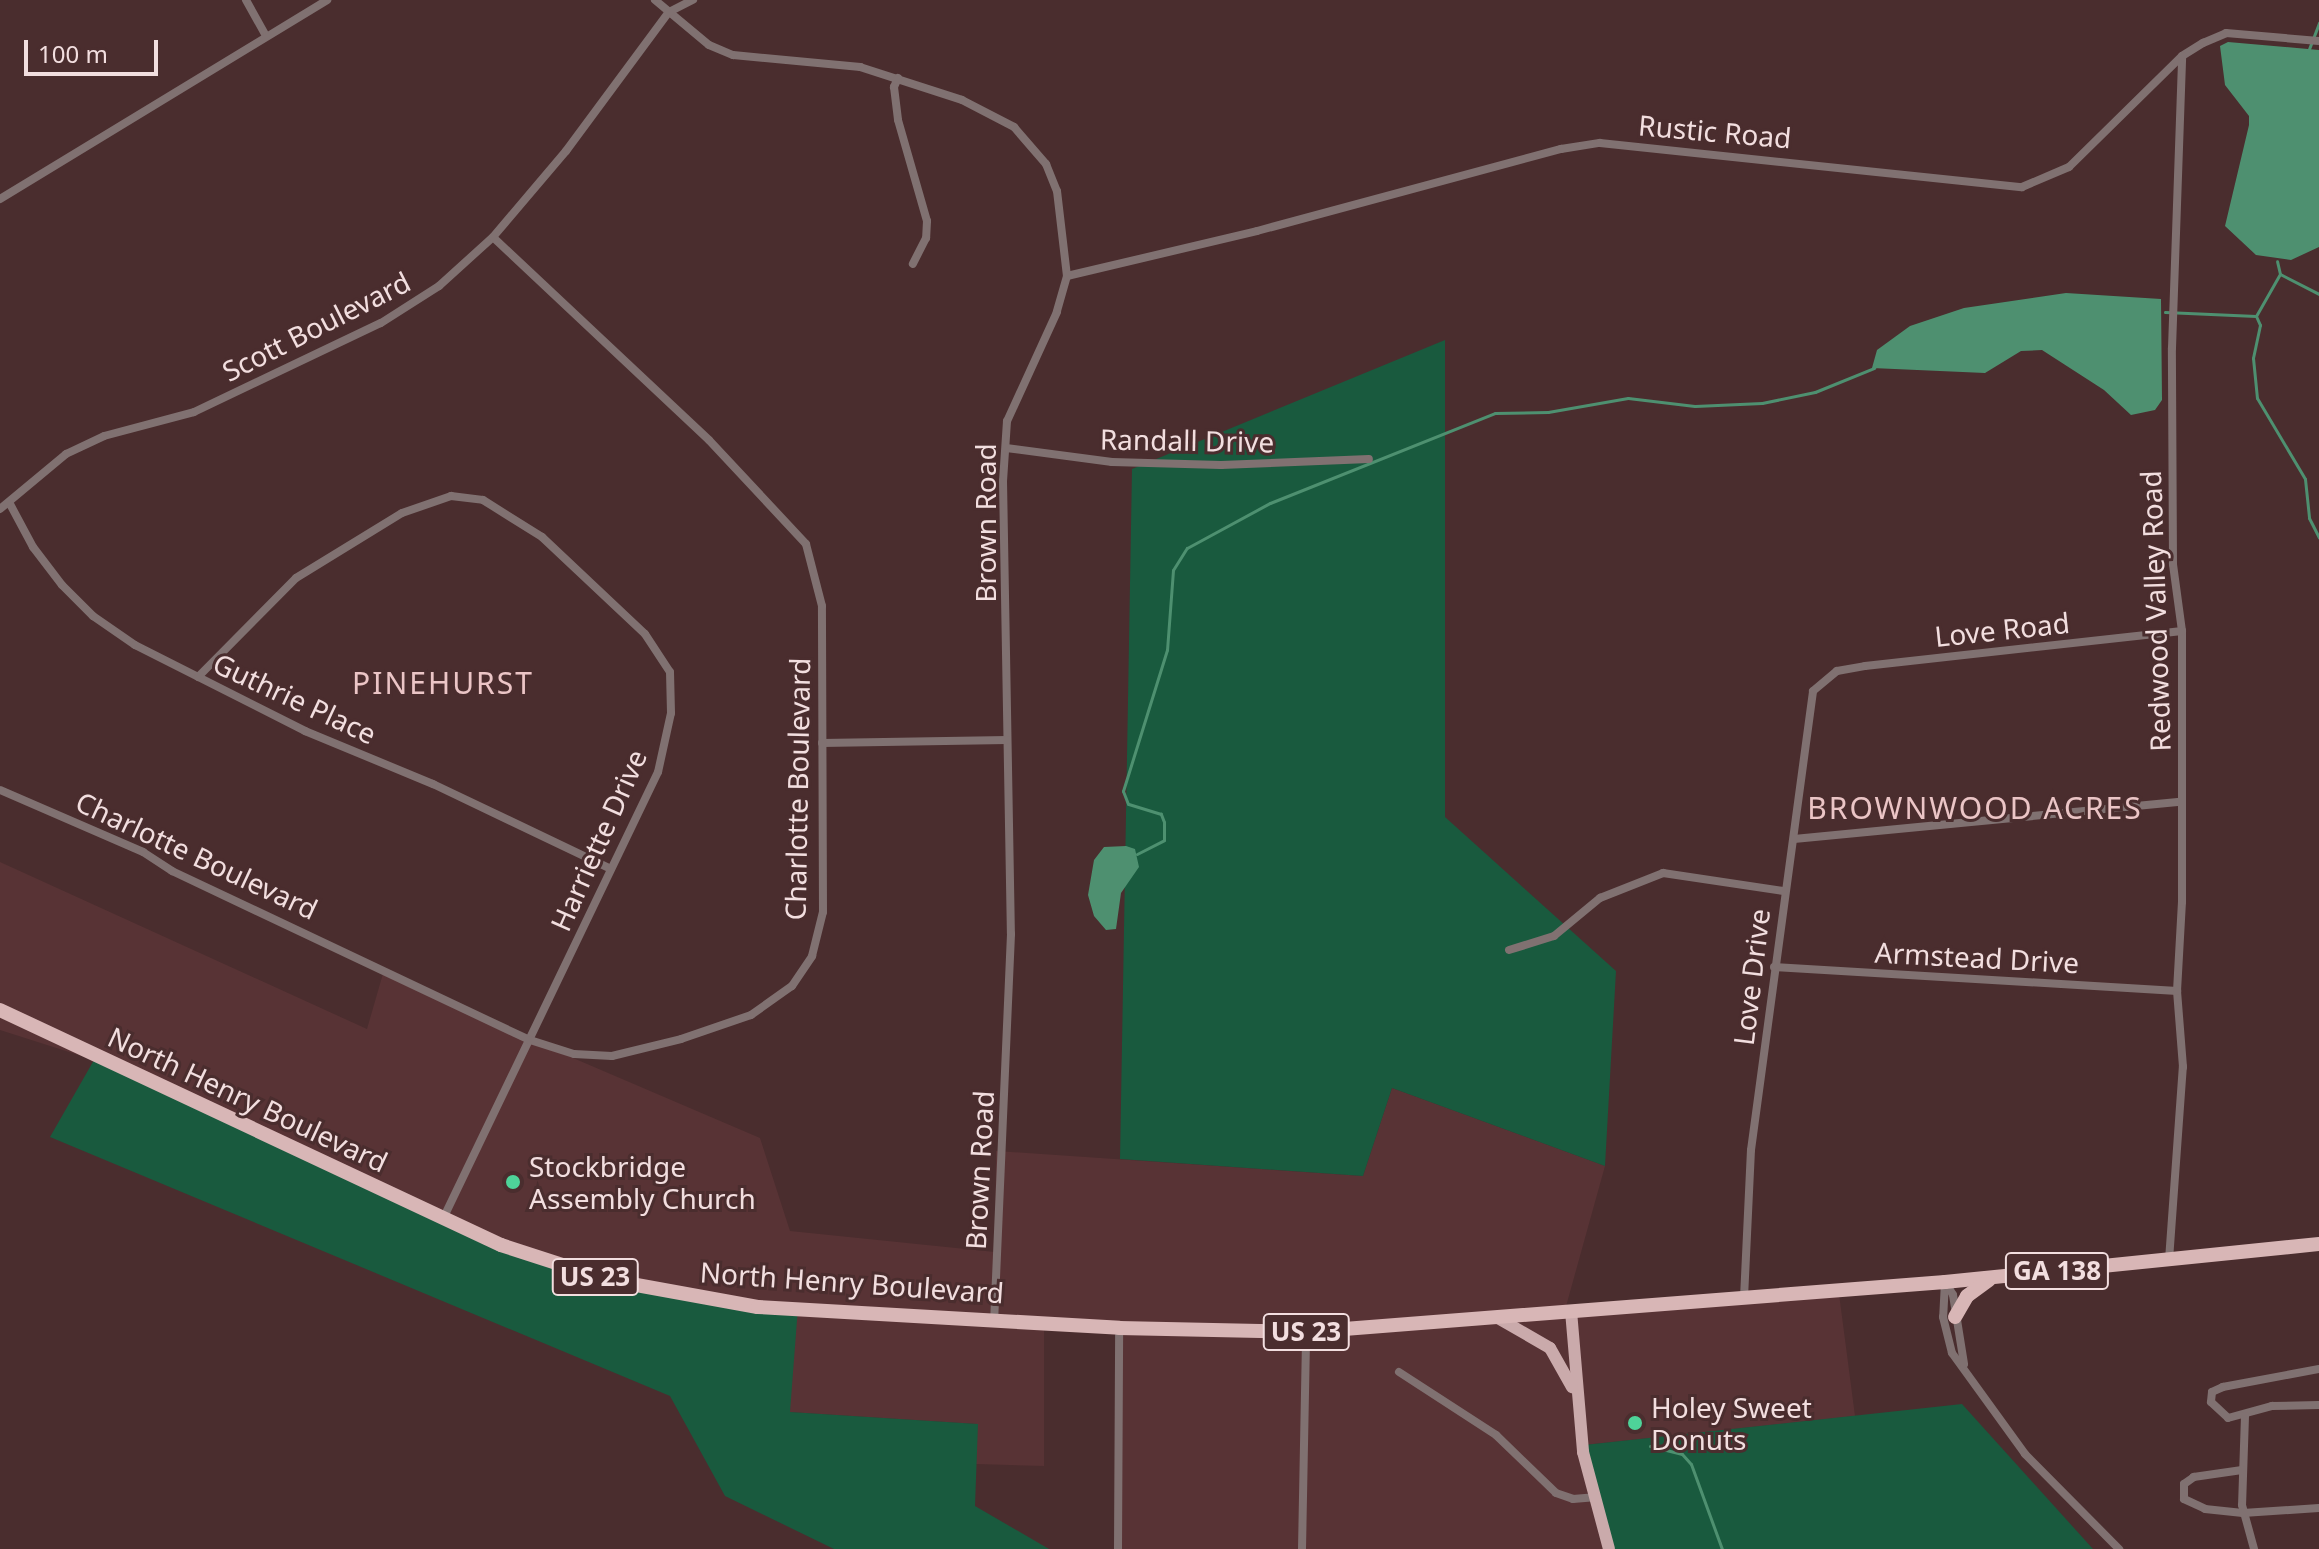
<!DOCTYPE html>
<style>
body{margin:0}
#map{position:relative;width:2319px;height:1549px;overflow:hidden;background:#4a2d2e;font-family:"Noto Sans",sans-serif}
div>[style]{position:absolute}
.built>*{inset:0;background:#583335}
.green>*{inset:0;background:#195a3e}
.water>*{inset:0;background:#4e9070}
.stream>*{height:3px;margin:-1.5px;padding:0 1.5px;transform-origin:1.5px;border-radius:1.5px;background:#4e9070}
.minor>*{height:8px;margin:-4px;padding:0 4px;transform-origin:4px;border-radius:4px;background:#807171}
.primary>*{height:12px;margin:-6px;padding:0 6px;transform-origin:6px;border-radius:6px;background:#caaaab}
.trunk>*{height:14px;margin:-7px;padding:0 7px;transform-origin:7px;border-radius:7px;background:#d8b6b6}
.dots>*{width:22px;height:22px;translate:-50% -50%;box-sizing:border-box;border:4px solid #4a2d2e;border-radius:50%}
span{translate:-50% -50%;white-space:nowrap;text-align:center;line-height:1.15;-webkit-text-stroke:6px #4a2d2e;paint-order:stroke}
.shield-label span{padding:2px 6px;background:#4a2d2e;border:2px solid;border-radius:6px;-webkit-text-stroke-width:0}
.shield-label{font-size:26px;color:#f2dedf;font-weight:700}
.street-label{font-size:28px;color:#f2dedf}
.poi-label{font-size:28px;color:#f2dedf}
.left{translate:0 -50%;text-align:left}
.neighbourhood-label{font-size:30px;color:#ebc5c6;letter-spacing:2px}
.scale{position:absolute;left:24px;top:40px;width:134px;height:36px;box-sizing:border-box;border:4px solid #f2dedf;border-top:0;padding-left:10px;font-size:24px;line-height:28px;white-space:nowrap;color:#f2dedf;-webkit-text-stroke:6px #4a2d2e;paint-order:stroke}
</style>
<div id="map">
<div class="built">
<i style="clip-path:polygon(0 862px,367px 1029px,384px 970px,524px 1037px,760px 1138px,790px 1231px,995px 1252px,996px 1151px,1363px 1176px,1392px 1088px,1605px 1166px,1565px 1310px,1838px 1286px,1855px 1416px,1584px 1445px,1612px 1549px,1118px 1549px,1118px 1328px,1044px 1327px,1044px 1466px,976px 1464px,977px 1424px,789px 1412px,705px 1303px,562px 1265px,94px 1060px,0 1030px)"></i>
</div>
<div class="green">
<i style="clip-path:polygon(1445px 340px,1445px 817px,1616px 971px,1605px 1166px,1392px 1088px,1363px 1176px,1120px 1159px,1132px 469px)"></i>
<i style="clip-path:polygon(94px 1060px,456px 1231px,625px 1286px,798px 1307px,790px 1412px,978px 1424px,975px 1506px,1049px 1549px,834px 1549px,725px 1496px,670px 1396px,50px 1137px)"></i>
<i style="clip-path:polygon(1962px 1404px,2093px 1549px,1612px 1549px,1584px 1445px)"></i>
</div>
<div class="water">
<i style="clip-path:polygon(2228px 42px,2319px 50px,2319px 247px,2291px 260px,2256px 255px,2225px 226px,2249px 125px,2249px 116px,2225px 85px,2220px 46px)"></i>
<i style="clip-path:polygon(2066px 293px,2161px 299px,2162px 400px,2155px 410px,2131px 415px,2104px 390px,2042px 350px,2021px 351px,1985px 373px,1872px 368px,1877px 350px,1910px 326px,1964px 308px)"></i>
<i style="clip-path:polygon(1126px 846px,1135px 849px,1139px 867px,1121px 893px,1116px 929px,1106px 930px,1094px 916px,1088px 895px,1094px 860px,1104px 847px)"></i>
</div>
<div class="stream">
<i style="left:2309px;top:49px;width:28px;rotate:-69deg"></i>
<i style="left:2280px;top:274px;width:44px;rotate:27.1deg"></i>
<i style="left:2165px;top:312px;width:91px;rotate:2.5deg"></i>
<i style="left:2256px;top:316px;width:48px;rotate:-60.3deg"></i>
<i style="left:2280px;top:274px;width:13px;rotate:-103deg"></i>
<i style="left:2256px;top:316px;width:10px;rotate:66deg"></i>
<i style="left:2260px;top:325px;width:34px;rotate:102deg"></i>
<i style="left:2253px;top:358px;width:40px;rotate:84.3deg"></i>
<i style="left:2257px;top:398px;width:94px;rotate:59.3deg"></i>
<i style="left:2305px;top:479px;width:39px;rotate:84deg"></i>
<i style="left:2309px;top:518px;width:22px;rotate:63deg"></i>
<i style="left:1137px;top:854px;width:30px;rotate:-27deg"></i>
<i style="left:1164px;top:840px;width:18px;rotate:-90deg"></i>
<i style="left:1164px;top:822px;width:9px;rotate:-111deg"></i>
<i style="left:1161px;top:814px;width:34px;rotate:-163deg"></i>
<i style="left:1128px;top:804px;width:14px;rotate:-111deg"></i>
<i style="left:1123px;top:791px;width:148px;rotate:-72.7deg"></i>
<i style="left:1167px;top:650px;width:80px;rotate:-85.7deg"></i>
<i style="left:1173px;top:570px;width:26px;rotate:-58deg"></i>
<i style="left:1187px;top:548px;width:94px;rotate:-28.5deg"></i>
<i style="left:1270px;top:503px;width:242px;rotate:-21.8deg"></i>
<i style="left:1495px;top:413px;width:53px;rotate:-1.1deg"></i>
<i style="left:1548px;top:412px;width:81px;rotate:-9.9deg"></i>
<i style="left:1628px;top:398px;width:67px;rotate:6.8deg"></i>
<i style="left:1695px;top:406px;width:67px;rotate:-2.6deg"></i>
<i style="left:1762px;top:403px;width:54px;rotate:-11.7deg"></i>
<i style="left:1815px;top:392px;width:64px;rotate:-22.1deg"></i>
<i style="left:1650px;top:1446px;width:33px;rotate:14deg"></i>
<i style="left:1682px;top:1454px;width:13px;rotate:48deg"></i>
<i style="left:1691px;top:1464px;width:90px;rotate:70deg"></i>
</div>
<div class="minor">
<i style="left:246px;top:0;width:41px;rotate:60.9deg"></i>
<i style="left:655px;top:0;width:70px;rotate:39.8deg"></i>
<i style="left:709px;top:45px;width:26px;rotate:23deg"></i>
<i style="left:733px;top:55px;width:128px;rotate:5.4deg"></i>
<i style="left:860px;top:67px;width:107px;rotate:17.9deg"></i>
<i style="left:962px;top:100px;width:59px;rotate:27.4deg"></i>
<i style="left:1014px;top:127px;width:49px;rotate:49.1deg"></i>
<i style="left:1046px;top:164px;width:29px;rotate:68deg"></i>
<i style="left:1057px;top:191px;width:86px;rotate:83.3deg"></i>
<i style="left:1067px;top:276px;width:37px;rotate:106deg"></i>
<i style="left:1057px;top:312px;width:120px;rotate:114.6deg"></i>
<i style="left:1007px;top:421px;width:60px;rotate:93.8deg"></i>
<i style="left:1003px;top:481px;width:453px;rotate:89deg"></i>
<i style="left:1011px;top:934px;width:385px;rotate:92.5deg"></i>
<i style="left:898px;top:78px;width:10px;rotate:114deg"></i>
<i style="left:894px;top:87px;width:33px;rotate:83deg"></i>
<i style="left:898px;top:120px;width:105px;rotate:74deg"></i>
<i style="left:927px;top:221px;width:17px;rotate:93deg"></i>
<i style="left:926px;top:238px;width:29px;rotate:117deg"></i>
<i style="left:0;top:199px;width:383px;rotate:-31.3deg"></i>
<i style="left:1067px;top:276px;width:195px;rotate:-13.3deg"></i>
<i style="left:1257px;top:231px;width:315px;rotate:-15.1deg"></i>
<i style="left:1561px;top:149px;width:39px;rotate:-9deg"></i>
<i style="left:1600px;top:143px;width:424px;rotate:6deg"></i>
<i style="left:2022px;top:187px;width:51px;rotate:-23.1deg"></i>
<i style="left:2069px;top:167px;width:158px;rotate:-44.5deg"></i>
<i style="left:2182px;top:56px;width:25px;rotate:-32deg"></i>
<i style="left:2203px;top:43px;width:25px;rotate:-23deg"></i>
<i style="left:2226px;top:33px;width:93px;rotate:4.9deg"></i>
<i style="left:1006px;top:448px;width:107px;rotate:7.5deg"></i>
<i style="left:1112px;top:462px;width:109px;rotate:1.6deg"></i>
<i style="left:1221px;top:465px;width:148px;rotate:-2.3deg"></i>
<i style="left:10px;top:504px;width:49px;rotate:61.9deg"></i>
<i style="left:33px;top:547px;width:48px;rotate:52.7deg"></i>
<i style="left:62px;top:585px;width:44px;rotate:45deg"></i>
<i style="left:93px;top:616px;width:51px;rotate:34.6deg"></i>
<i style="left:135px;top:645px;width:191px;rotate:26.8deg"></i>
<i style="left:305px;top:731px;width:139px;rotate:22.5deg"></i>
<i style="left:433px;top:784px;width:197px;rotate:25.5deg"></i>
<i style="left:0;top:509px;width:86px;rotate:-39.8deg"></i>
<i style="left:66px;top:454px;width:42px;rotate:-25.3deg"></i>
<i style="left:104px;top:436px;width:93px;rotate:-14.9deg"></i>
<i style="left:194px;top:412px;width:207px;rotate:-25.5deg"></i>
<i style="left:381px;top:323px;width:69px;rotate:-32.5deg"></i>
<i style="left:439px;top:286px;width:73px;rotate:-42.2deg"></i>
<i style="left:493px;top:237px;width:113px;rotate:-49.7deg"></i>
<i style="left:566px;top:151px;width:173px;rotate:-53.5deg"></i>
<i style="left:669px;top:12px;width:27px;rotate:-27deg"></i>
<i style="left:198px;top:677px;width:139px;rotate:-45.3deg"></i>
<i style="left:296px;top:578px;width:124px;rotate:-31.5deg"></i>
<i style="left:402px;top:513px;width:52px;rotate:-19.1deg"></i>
<i style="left:451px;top:496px;width:32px;rotate:7deg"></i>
<i style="left:483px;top:500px;width:70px;rotate:32.1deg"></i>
<i style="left:542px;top:537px;width:141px;rotate:43.3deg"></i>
<i style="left:645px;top:634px;width:45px;rotate:56.7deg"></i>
<i style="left:670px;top:672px;width:41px;rotate:88.6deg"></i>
<i style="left:671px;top:713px;width:60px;rotate:102.4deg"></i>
<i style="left:658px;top:772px;width:496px;rotate:115.7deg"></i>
<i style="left:822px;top:743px;width:185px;rotate:-0.9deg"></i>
<i style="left:0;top:790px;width:156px;rotate:23.4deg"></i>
<i style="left:143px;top:852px;width:35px;rotate:33deg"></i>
<i style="left:172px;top:871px;width:396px;rotate:25.3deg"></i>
<i style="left:530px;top:1040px;width:46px;rotate:17.7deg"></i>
<i style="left:574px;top:1054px;width:38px;rotate:3deg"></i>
<i style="left:612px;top:1056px;width:71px;rotate:-13.8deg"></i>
<i style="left:681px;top:1039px;width:74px;rotate:-18.9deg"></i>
<i style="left:751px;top:1015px;width:50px;rotate:-35.3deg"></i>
<i style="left:792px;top:986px;width:36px;rotate:-56deg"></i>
<i style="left:812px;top:956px;width:45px;rotate:-76deg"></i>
<i style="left:823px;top:912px;width:306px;rotate:-90.2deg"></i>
<i style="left:822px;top:606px;width:64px;rotate:-104.5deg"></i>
<i style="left:806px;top:544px;width:142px;rotate:-133deg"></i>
<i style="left:709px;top:440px;width:296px;rotate:-136.8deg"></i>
<i style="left:1794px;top:839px;width:388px;rotate:-5.5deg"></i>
<i style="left:1509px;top:950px;width:47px;rotate:-17.3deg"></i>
<i style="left:1554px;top:936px;width:60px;rotate:-39.6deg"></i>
<i style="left:1600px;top:898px;width:68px;rotate:-21.6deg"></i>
<i style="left:1663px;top:873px;width:122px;rotate:8.5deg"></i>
<i style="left:1774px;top:967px;width:404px;rotate:3.4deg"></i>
<i style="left:2169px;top:1260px;width:194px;rotate:-85.9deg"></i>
<i style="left:2183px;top:1067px;width:76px;rotate:-94.5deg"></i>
<i style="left:2177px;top:991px;width:89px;rotate:-86.8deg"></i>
<i style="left:2182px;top:902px;width:271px;rotate:-90deg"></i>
<i style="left:2182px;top:631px;width:68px;rotate:-97.7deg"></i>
<i style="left:2173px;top:564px;width:216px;rotate:-90.3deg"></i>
<i style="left:2172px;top:348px;width:292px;rotate:-88deg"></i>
<i style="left:1945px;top:1282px;width:35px;rotate:93deg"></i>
<i style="left:1943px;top:1317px;width:37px;rotate:76deg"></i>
<i style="left:1952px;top:1353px;width:125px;rotate:54.1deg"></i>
<i style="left:2025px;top:1454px;width:134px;rotate:45.3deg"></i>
<i style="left:1945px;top:1282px;width:15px;rotate:58deg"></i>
<i style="left:1953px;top:1295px;width:70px;rotate:80.9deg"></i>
<i style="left:1744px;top:1298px;width:148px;rotate:-87.3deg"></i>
<i style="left:1751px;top:1150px;width:463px;rotate:-82.3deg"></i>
<i style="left:1813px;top:691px;width:31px;rotate:-40deg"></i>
<i style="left:1837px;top:671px;width:28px;rotate:-10deg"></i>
<i style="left:1865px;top:666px;width:319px;rotate:-6.3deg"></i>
<i style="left:2319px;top:1369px;width:98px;rotate:169.4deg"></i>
<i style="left:2223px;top:1387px;width:12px;rotate:156deg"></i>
<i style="left:2212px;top:1392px;width:10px;rotate:96deg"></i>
<i style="left:2211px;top:1402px;width:23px;rotate:43deg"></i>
<i style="left:2228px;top:1418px;width:46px;rotate:-15.3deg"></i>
<i style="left:2272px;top:1406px;width:47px;rotate:-1.2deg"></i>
<i style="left:1399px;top:1372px;width:116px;rotate:33deg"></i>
<i style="left:1496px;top:1435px;width:83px;rotate:44deg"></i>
<i style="left:1556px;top:1493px;width:18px;rotate:19deg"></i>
<i style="left:1573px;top:1499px;width:21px;rotate:-5deg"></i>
<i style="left:2245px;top:1416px;width:89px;rotate:91.9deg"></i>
<i style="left:2242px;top:1505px;width:46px;rotate:74.7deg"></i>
<i style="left:2242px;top:1470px;width:49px;rotate:171.7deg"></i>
<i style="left:2194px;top:1477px;width:12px;rotate:145deg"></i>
<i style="left:2184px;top:1484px;width:15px;rotate:90deg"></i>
<i style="left:2184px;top:1499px;width:23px;rotate:25deg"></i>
<i style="left:2205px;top:1509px;width:38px;rotate:6deg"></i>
<i style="left:2243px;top:1513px;width:76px;rotate:-3.8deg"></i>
<i style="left:1118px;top:1549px;width:221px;rotate:-89.7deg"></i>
<i style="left:1302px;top:1549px;width:217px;rotate:-88.9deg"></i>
</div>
<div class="primary">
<i style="left:1571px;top:1311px;width:142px;rotate:85.1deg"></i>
<i style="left:1583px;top:1452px;width:100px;rotate:75deg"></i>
<i style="left:1498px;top:1318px;width:60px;rotate:30deg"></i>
<i style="left:1550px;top:1348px;width:45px;rotate:60.6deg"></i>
</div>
<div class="trunk">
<i style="left:0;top:1010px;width:553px;rotate:25.13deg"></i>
<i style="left:501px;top:1245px;width:114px;rotate:18deg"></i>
<i style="left:609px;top:1280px;width:151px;rotate:10.3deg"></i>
<i style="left:758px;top:1307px;width:362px;rotate:3.3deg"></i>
<i style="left:1119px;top:1328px;width:187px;rotate:1.2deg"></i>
<i style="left:1306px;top:1332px;width:641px;rotate:-4.47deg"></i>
<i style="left:1945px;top:1282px;width:376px;rotate:-5.8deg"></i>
<i style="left:1955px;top:1317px;width:24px;rotate:-60deg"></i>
<i style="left:1967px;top:1296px;width:27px;rotate:-36deg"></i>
</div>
<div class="dots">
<i style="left:513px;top:1182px;background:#4ed399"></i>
<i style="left:1635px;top:1423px;background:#4ed399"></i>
</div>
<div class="shield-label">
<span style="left:2057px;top:1271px">GA 138</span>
<span style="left:595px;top:1277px">US 23</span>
<span style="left:1306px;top:1332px">US 23</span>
</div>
<div class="street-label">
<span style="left:1715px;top:131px;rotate:5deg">Rustic Road</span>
<span style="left:316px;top:326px;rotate:-27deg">Scott Boulevard</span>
<span style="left:1187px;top:440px;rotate:1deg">Randall Drive</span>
<span style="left:985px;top:523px;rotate:-90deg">Brown Road</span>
<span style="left:2155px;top:611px;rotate:-92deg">Redwood Valley Road</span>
<span style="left:2002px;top:629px;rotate:-6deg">Love Road</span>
<span style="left:295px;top:698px;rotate:25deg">Guthrie Place</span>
<span style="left:797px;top:789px;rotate:-89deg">Charlotte Boulevard</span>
<span style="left:598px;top:840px;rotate:-66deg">Harriette Drive</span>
<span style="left:197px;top:855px;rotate:25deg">Charlotte Boulevard</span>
<span style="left:1977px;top:957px;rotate:3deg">Armstead Drive</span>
<span style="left:1751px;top:977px;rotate:-83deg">Love Drive</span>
<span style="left:248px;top:1099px;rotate:25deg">North Henry Boulevard</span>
<span style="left:979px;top:1170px;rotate:-87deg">Brown Road</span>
<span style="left:852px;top:1282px;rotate:4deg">North Henry Boulevard</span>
</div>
<div class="poi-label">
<span class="left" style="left:529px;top:1182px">Stockbridge<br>Assembly Church</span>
<span class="left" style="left:1651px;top:1423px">Holey Sweet<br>Donuts</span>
</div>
<div class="neighbourhood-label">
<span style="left:443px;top:683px">PINEHURST</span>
<span style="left:1975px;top:808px">BROWNWOOD ACRES</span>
</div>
<div class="scale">100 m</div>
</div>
